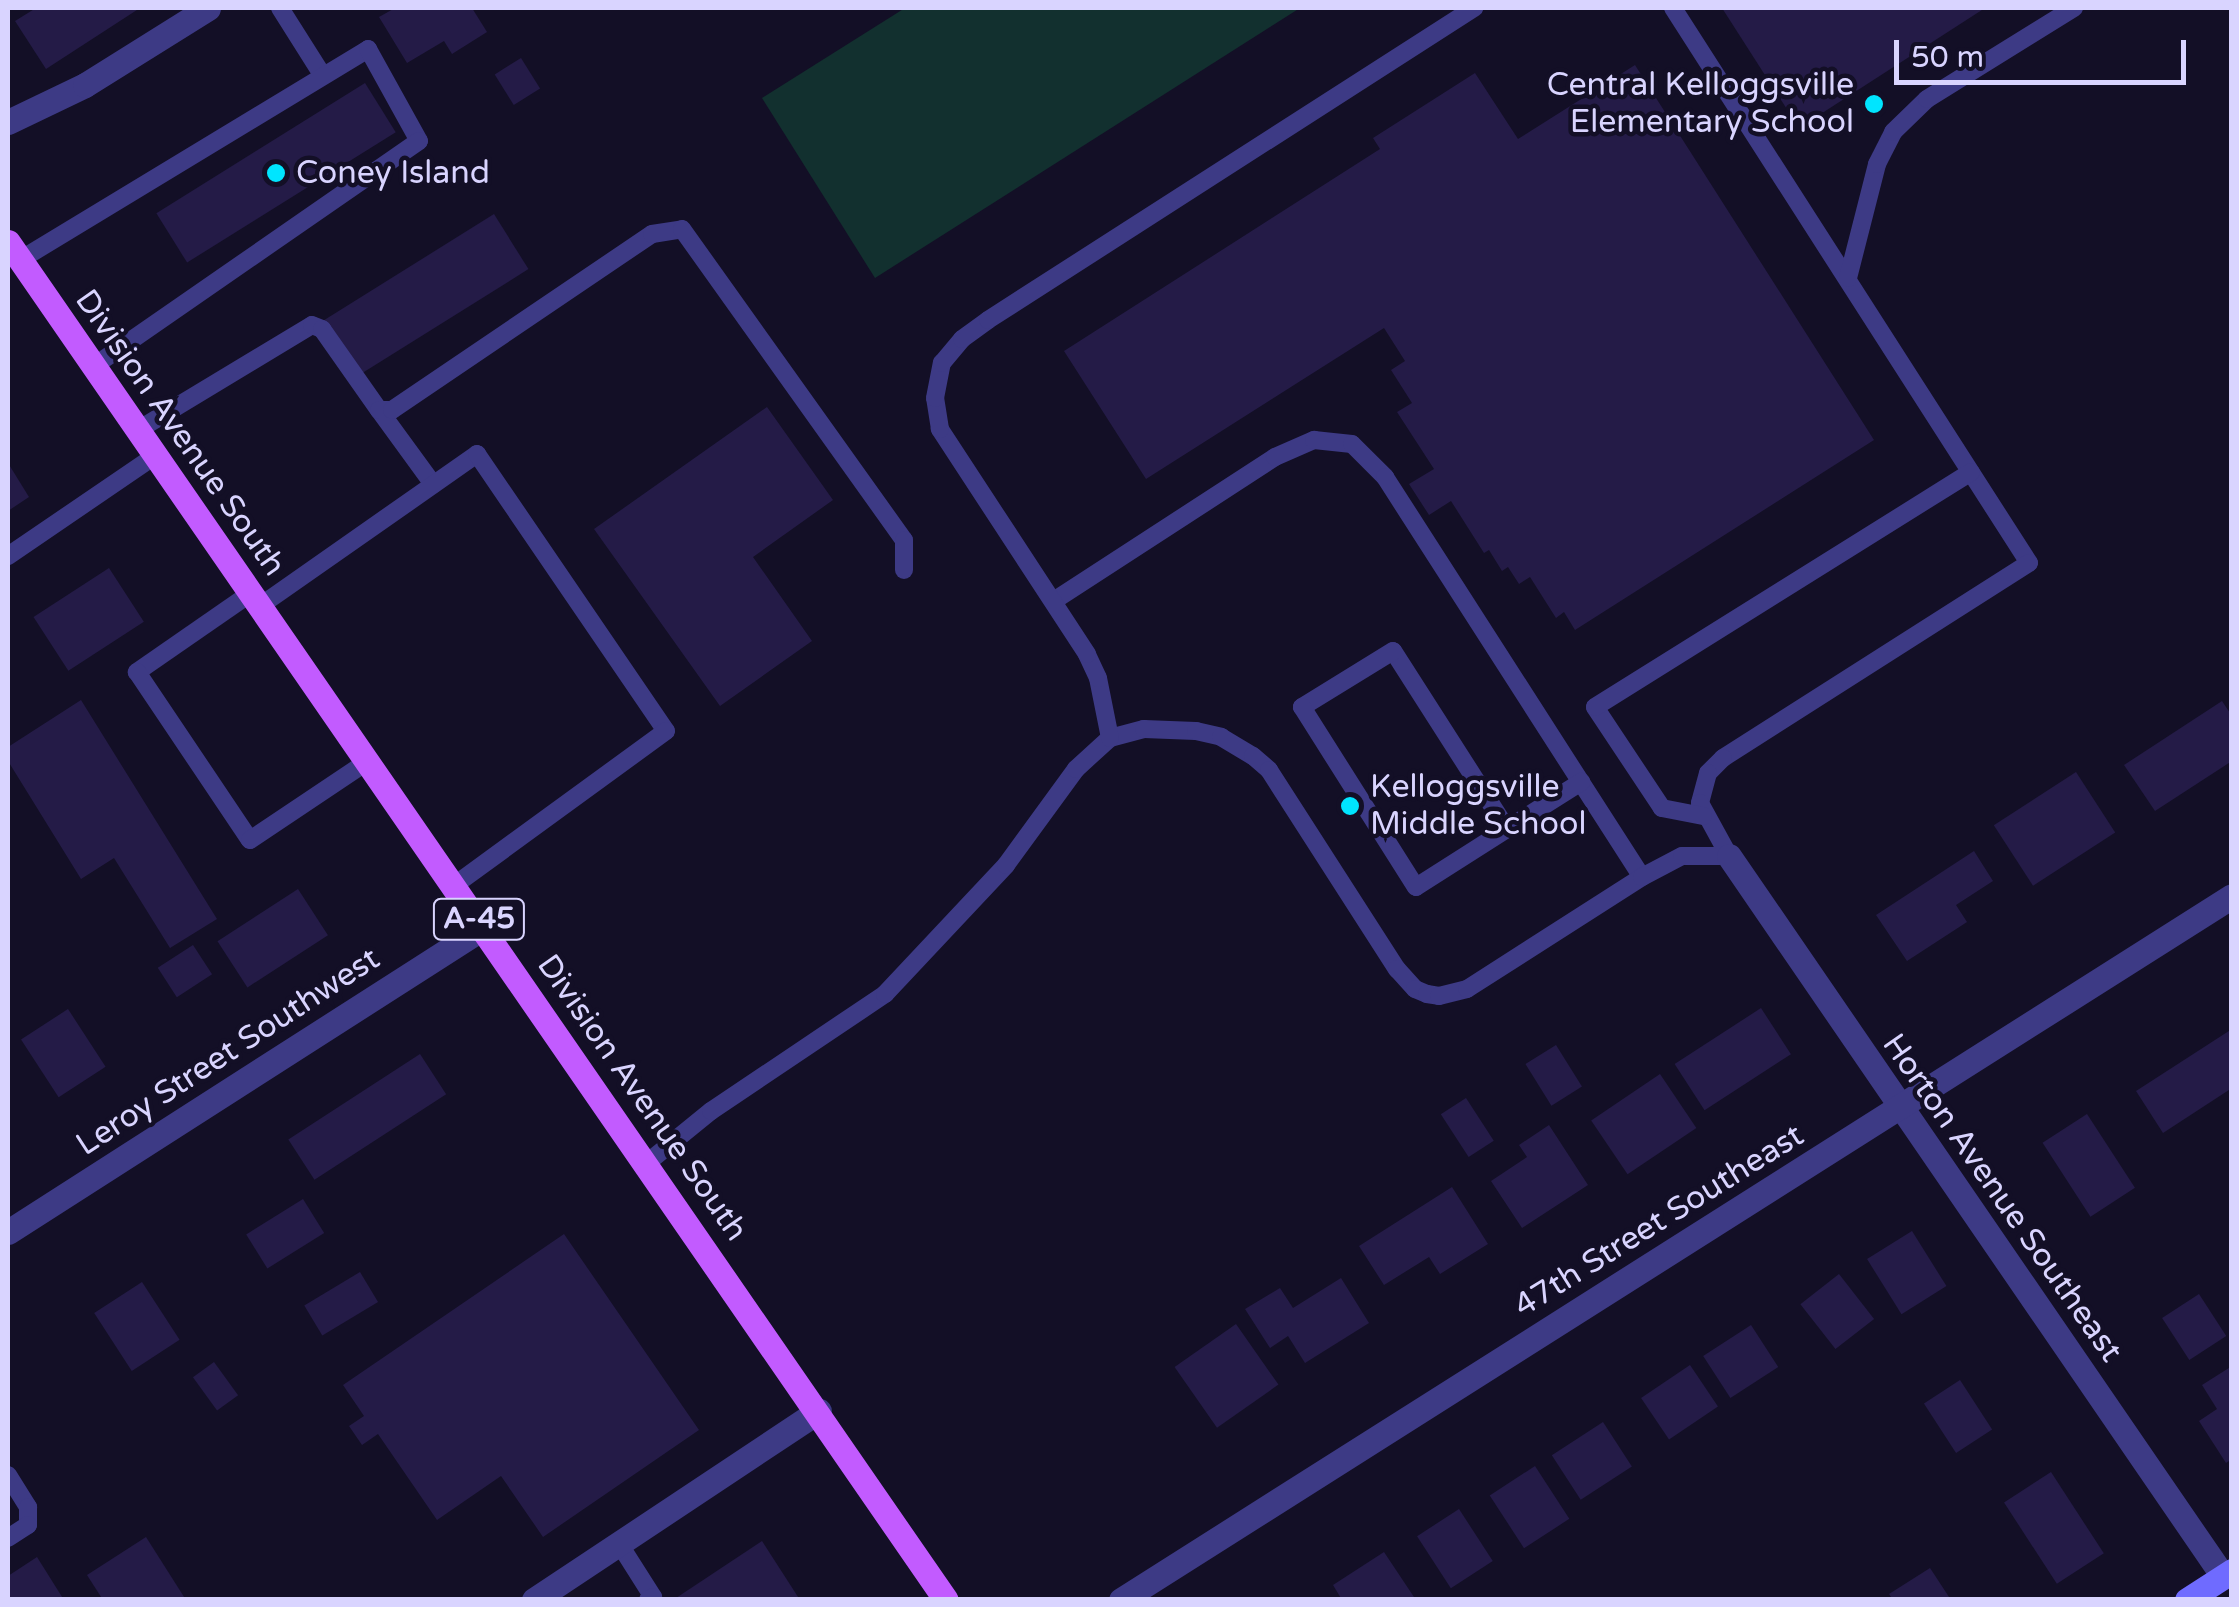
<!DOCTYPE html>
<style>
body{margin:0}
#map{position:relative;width:2239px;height:1607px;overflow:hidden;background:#130f26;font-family:"Varela Round",sans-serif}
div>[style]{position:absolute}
.green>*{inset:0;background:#12302f}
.building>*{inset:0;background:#241b47;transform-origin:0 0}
.lane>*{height:18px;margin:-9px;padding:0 9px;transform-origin:9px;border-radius:9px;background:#3d3a85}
.street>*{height:25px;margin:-12.5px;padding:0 12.5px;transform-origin:12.5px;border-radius:12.5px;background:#3d3a85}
.secondary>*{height:25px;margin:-12.5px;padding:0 12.5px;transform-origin:12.5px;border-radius:12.5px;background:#6f6bff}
.primary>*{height:25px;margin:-12.5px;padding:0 12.5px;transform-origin:12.5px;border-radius:12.5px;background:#c25bff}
.dots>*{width:28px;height:28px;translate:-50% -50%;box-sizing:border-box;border:5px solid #130f26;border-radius:50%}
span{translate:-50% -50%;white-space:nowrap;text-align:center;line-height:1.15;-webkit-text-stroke:9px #130f26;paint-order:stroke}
.shield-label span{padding:2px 8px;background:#130f26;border:2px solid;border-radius:8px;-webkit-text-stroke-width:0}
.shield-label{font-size:30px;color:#d9d4ff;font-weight:700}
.poi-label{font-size:32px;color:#d9d4ff}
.right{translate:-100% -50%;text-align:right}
.left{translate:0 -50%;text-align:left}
.street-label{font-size:32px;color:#d9d4ff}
.frame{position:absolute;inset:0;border:10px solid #d9d4ff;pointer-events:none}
.scale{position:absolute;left:1894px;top:40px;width:292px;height:45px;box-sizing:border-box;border:5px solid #d9d4ff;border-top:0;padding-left:12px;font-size:30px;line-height:35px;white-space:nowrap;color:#d9d4ff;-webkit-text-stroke:8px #130f26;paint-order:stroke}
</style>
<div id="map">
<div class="green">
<i style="clip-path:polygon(905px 8px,1300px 8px,875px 278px,762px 98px)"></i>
</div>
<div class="building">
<i style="clip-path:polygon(36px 8px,140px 8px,46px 69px,15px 21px)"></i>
<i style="clip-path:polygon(395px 8px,472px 8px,487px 32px,452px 54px,444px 41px,407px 63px,379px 17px)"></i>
<i style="clip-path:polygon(1722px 8px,1985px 8px,1799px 128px)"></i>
<i style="left:521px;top:58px;width:36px;height:31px;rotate:58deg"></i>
<i style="clip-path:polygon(1635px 65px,1874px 440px,1575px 630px,1564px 612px,1556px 618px,1530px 577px,1519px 584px,1508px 567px,1502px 571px,1489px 550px,1484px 553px,1451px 501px,1429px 515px,1409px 484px,1434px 469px,1397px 412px,1412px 403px,1391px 370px,1405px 361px,1384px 328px,1146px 479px,1064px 351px,1380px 149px,1373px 138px,1475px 73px,1518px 139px)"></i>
<i style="left:365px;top:83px;width:58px;height:246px;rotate:58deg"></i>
<i style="left:494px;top:214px;width:65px;height:202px;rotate:58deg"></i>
<i style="clip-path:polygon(767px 407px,833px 500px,753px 557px,812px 641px,720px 706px,594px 529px)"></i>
<i style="clip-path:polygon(8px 463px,29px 497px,8px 511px)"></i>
<i style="left:109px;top:568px;width:64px;height:90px;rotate:57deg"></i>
<i style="clip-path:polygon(81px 700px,217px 919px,170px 948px,114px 858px,81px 879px,8px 761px,8px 747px)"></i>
<i style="clip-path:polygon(2222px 701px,2232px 716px,2232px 761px,2155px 811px,2124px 765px)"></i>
<i style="left:2076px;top:772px;width:72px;height:98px;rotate:57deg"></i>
<i style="clip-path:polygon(1974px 851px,1993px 881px,1956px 905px,1967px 922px,1907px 961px,1876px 915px)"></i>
<i style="left:298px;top:889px;width:55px;height:96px;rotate:57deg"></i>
<i style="left:193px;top:945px;width:35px;height:42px;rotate:57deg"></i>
<i style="left:1761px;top:1008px;width:55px;height:103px;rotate:57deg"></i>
<i style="left:68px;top:1009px;width:69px;height:56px;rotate:57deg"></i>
<i style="clip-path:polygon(2232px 1029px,2232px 1088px,2163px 1133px,2136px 1091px)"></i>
<i style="left:1556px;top:1045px;width:49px;height:36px;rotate:58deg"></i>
<i style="left:420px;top:1054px;width:48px;height:157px;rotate:57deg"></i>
<i style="left:1660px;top:1074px;width:65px;height:83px;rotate:56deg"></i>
<i style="left:1466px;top:1098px;width:51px;height:30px;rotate:57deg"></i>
<i style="left:2087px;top:1114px;width:88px;height:53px;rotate:57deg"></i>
<i style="clip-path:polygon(1549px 1125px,1588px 1185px,1522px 1228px,1491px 1181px,1527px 1157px,1519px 1145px)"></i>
<i style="clip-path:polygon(1452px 1187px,1488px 1244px,1440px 1274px,1429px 1257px,1384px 1285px,1359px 1246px)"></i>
<i style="left:303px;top:1199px;width:40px;height:67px;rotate:58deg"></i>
<i style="left:1912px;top:1231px;width:65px;height:53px;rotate:58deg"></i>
<i style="clip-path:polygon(564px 1234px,699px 1430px,543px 1537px,501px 1476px,437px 1520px,378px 1434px,362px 1445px,349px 1426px,364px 1416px,343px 1385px)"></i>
<i style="left:360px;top:1272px;width:35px;height:65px;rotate:59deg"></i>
<i style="left:1839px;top:1274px;width:57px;height:49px;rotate:52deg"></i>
<i style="clip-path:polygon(1341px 1278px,1369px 1323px,1305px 1363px,1288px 1336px,1270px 1348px,1245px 1309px,1280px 1288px,1293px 1308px)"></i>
<i style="left:142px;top:1282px;width:69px;height:57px;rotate:57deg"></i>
<i style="left:2199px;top:1294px;width:50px;height:44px;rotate:57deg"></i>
<i style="left:1236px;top:1324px;width:74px;height:75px;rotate:55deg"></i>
<i style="left:1751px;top:1325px;width:50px;height:57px;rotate:57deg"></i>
<i style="left:214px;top:1362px;width:41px;height:26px;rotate:54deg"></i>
<i style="left:1690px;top:1365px;width:50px;height:59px;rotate:56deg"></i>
<i style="clip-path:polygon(2232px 1366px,2232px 1459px,2226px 1463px,2199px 1421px,2217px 1409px,2202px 1385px)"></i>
<i style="left:1960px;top:1380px;width:59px;height:43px;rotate:57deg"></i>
<i style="left:1603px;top:1422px;width:53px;height:61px;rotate:57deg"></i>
<i style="left:1535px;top:1466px;width:63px;height:54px;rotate:57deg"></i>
<i style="left:2051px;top:1472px;width:97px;height:56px;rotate:57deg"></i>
<i style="left:1459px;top:1509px;width:62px;height:50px;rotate:57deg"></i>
<i style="clip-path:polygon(146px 1537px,186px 1600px,103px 1600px,87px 1575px)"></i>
<i style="clip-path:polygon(762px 1541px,800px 1600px,673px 1600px)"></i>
<i style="clip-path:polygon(1384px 1552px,1414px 1597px,1342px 1600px,1333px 1585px)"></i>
<i style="clip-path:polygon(37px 1557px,64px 1600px,8px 1600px,8px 1576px)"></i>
<i style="clip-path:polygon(1930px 1568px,1951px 1600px,1893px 1600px,1889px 1594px)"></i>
</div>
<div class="lane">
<i style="left:280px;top:8px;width:80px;rotate:57.7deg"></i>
<i style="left:1673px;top:8px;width:659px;rotate:57.32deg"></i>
<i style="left:2029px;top:563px;width:363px;rotate:147.5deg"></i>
<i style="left:1723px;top:758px;width:21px;rotate:135deg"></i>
<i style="left:1708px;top:773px;width:31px;rotate:105deg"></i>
<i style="left:1700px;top:803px;width:60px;rotate:61.3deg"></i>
<i style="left:20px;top:260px;width:407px;rotate:-31.2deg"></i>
<i style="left:368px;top:49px;width:105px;rotate:61deg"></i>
<i style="left:419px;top:141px;width:395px;rotate:145.3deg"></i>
<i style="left:1848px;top:278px;width:118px;rotate:-75.7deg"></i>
<i style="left:1877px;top:164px;width:36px;rotate:-63deg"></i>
<i style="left:1893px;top:132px;width:47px;rotate:-44.1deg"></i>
<i style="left:1927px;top:99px;width:173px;rotate:-31.8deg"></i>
<i style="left:379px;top:410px;width:92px;rotate:53.9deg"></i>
<i style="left:138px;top:430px;width:203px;rotate:-31.1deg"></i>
<i style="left:312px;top:325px;width:11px;rotate:22deg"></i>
<i style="left:322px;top:329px;width:99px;rotate:54.9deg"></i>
<i style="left:379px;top:410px;width:13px"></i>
<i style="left:392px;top:410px;width:314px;rotate:-34.1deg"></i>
<i style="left:652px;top:234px;width:30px;rotate:-9deg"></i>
<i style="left:682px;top:229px;width:382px;rotate:54.5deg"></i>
<i style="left:904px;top:540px;width:30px;rotate:90deg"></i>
<i style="left:8px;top:556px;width:179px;rotate:-34.3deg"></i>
<i style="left:251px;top:593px;width:139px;rotate:145.3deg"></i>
<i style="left:137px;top:672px;width:202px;rotate:56.1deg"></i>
<i style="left:250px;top:840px;width:142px;rotate:-33.8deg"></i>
<i style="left:1055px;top:600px;width:262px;rotate:-33deg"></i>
<i style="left:1275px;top:457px;width:43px;rotate:-23.6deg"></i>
<i style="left:1314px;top:440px;width:38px;rotate:6deg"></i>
<i style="left:1352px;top:444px;width:47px;rotate:45deg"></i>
<i style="left:1385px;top:477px;width:475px;rotate:57.3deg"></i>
<i style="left:260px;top:606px;width:265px;rotate:-35deg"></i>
<i style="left:477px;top:454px;width:335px;rotate:55.7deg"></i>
<i style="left:666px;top:731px;width:261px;rotate:143.9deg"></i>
<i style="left:1110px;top:738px;width:35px;rotate:-15deg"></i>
<i style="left:1144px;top:729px;width:52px;rotate:2.2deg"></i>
<i style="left:1196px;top:731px;width:26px;rotate:13deg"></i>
<i style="left:1221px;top:737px;width:37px;rotate:31deg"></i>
<i style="left:1253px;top:756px;width:21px;rotate:41deg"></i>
<i style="left:1269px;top:770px;width:237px;rotate:57.3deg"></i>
<i style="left:1397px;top:969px;width:27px;rotate:48deg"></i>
<i style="left:1415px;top:989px;width:13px;rotate:23deg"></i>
<i style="left:1427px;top:994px;width:12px;rotate:9deg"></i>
<i style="left:1439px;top:996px;width:29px;rotate:-14deg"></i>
<i style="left:1467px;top:989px;width:208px;rotate:-32.6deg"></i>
<i style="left:1642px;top:877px;width:45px;rotate:-27.7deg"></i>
<i style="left:1682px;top:856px;width:47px"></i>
<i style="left:1703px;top:816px;width:42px;rotate:-169deg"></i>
<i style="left:1662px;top:808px;width:121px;rotate:-123.6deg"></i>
<i style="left:1595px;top:707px;width:443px;rotate:-32deg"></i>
<i style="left:1507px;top:829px;width:211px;rotate:-122.6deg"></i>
<i style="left:1393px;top:651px;width:107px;rotate:148.4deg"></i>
<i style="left:1302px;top:707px;width:213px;rotate:57.7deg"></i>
<i style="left:1416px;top:887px;width:108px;rotate:-32.5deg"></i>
<i style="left:1507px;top:829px;width:88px;rotate:-32.4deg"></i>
<i style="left:647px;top:1163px;width:82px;rotate:-39.1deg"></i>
<i style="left:711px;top:1111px;width:210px;rotate:-33.9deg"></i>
<i style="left:885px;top:994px;width:177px;rotate:-46.8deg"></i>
<i style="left:1006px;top:865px;width:119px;rotate:-53.9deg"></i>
<i style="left:1076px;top:769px;width:46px;rotate:-42.4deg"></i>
<i style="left:1110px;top:738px;width:61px;rotate:-101.3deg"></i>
<i style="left:1098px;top:678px;width:26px;rotate:-115deg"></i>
<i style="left:1087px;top:654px;width:269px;rotate:-123.2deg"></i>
<i style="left:940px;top:429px;width:31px;rotate:-99deg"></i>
<i style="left:935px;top:398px;width:36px;rotate:-79deg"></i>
<i style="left:942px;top:363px;width:31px;rotate:-50deg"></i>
<i style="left:962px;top:339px;width:32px;rotate:-36deg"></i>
<i style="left:988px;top:320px;width:578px;rotate:-32.7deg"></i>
<i style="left:8px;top:1475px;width:38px;rotate:58deg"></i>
<i style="left:28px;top:1507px;width:18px;rotate:90deg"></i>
<i style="left:28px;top:1525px;width:24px;rotate:147deg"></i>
<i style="left:620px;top:1545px;width:62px;rotate:57.6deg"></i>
<i style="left:653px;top:1597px;width:6px;rotate:149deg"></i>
</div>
<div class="street">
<i style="left:8px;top:122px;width:85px;rotate:-25.7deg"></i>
<i style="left:85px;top:85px;width:145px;rotate:-32deg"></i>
<i style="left:1729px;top:856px;width:873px;rotate:55.55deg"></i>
<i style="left:8px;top:1232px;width:565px;rotate:-32.65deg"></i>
<i style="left:534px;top:1600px;width:342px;rotate:-33.6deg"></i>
<i style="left:1121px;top:1600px;width:1315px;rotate:-32.36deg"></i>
</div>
<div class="secondary">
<i style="left:2187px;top:1600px;width:54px;rotate:-32.8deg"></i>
</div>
<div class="primary">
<i style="left:8px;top:242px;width:1650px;rotate:55.37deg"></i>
</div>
<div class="dots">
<i style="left:1874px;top:104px;background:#00e5ff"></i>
<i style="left:276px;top:173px;background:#00e5ff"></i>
<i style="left:1350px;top:806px;background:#00e5ff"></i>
</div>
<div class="shield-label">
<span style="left:479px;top:919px">A-45</span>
</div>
<div class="poi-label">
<span class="right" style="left:1854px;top:104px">Central Kelloggsville<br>Elementary School</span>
<span class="left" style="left:296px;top:173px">Coney Island</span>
<span class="left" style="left:1370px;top:806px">Kelloggsville<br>Middle School</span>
</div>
<div class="street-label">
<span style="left:180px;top:433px;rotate:55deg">Division Avenue South</span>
<span style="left:228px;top:1052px;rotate:-33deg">Leroy Street Southwest</span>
<span style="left:642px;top:1098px;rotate:55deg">Division Avenue South</span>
<span style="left:2002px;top:1198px;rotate:55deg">Horton Avenue Southeast</span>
<span style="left:1659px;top:1221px;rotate:-32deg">47th Street Southeast</span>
</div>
<div class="frame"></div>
<div class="scale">50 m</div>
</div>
